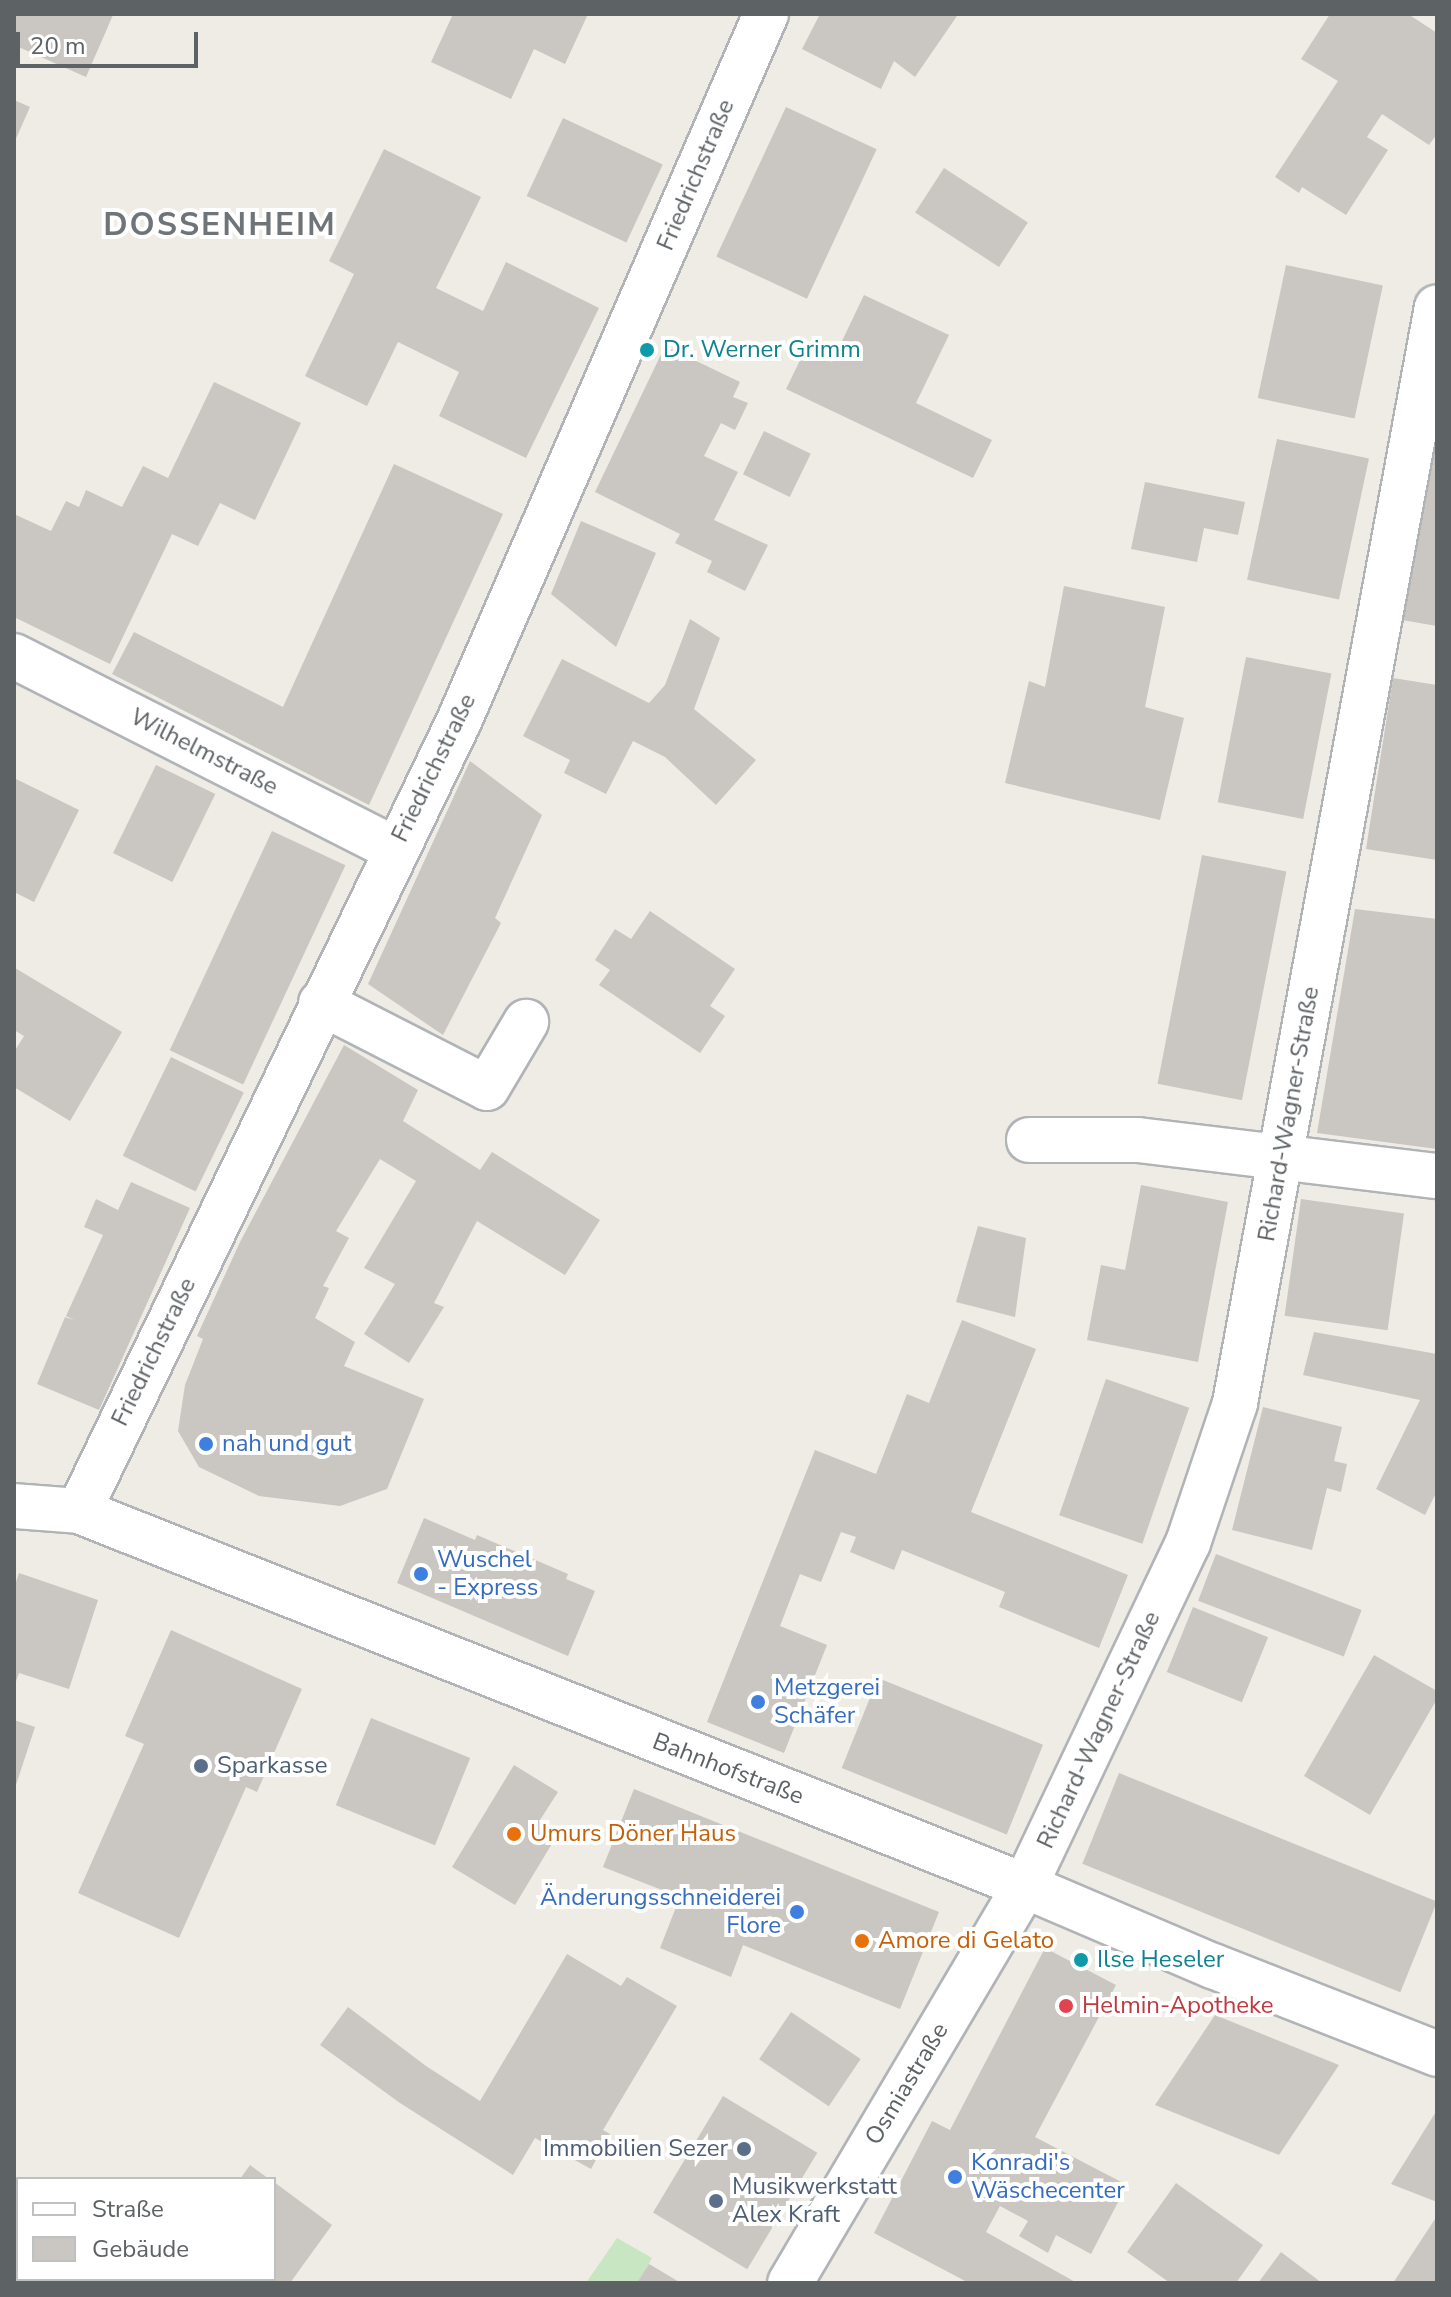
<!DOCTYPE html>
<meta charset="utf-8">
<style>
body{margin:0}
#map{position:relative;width:1451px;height:2297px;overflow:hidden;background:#efebe5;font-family:"Nunito Sans",sans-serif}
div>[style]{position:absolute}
.green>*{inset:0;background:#c8e6c1}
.building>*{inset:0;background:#cac6c2;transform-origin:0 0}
.roads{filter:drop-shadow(2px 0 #b0b4b7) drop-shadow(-2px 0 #b0b4b7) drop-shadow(0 2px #b0b4b7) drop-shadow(0 -2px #b0b4b7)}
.minor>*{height:44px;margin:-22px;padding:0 22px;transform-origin:22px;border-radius:22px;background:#fff}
.dots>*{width:22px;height:22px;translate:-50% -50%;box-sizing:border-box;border:4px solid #fff;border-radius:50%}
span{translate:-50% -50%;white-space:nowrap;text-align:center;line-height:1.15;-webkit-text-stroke:8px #fff;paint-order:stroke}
.street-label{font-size:24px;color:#5d6265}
.culture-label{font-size:24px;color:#0d838f}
.left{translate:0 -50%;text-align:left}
.shop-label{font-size:24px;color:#366cbe}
.right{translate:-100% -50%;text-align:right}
.service-label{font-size:24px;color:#4e5e75}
.food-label{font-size:24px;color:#c56008}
.health-label{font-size:24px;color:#be3a42}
.district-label{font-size:32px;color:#6e7477;font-weight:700;letter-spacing:2px}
.frame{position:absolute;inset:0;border:16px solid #5d6265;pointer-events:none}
.legend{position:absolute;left:16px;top:2177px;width:260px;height:104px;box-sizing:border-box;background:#fff;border:2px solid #bec0c1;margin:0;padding:10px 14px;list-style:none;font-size:24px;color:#5d6265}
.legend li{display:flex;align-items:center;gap:16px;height:40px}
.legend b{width:40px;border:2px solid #bec0c1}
.scale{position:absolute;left:16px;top:32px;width:182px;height:36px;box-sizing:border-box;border:4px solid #5d6265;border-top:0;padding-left:10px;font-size:24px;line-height:28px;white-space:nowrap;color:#5d6265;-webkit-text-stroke:6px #fff;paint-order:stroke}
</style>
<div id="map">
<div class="green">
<i style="clip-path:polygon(617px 2238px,652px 2258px,639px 2283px,586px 2283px)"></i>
</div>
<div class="building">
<i style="clip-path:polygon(14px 14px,111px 14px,113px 15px,86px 77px,14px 45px)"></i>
<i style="clip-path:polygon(453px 14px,588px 14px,565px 64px,534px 49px,511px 99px,431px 62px)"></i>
<i style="clip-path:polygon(820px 14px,954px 14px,957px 16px,915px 77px,894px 61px,881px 89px,802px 49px)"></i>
<i style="clip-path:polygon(1330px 14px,1408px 14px,1437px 33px,1437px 134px,1429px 145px,1382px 114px,1367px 137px,1388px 150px,1346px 215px,1302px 187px,1299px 193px,1275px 177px,1338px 81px,1301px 59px)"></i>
<i style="clip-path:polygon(14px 100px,30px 107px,14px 143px)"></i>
<i style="left:786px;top:107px;width:100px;height:165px;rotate:25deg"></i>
<i style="left:563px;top:118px;width:110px;height:86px;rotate:25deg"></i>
<i style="clip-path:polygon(384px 149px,481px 197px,436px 288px,483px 311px,506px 262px,599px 308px,526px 458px,439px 416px,459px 372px,398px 342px,367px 406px,305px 376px,354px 274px,329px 261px)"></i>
<i style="left:944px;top:168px;width:100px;height:53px;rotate:33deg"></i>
<i style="left:1286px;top:265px;width:99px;height:136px;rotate:12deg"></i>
<i style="clip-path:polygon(864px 295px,949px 335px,916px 403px,992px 440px,973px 478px,786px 389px,805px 350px,832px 362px)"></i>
<i style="clip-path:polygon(665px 346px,740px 382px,733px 397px,748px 403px,735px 430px,721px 423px,704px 456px,738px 472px,714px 520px,768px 545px,745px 591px,707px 572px,712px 561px,675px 543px,680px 534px,595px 492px)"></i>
<i style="clip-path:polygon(214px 382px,301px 423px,255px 520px,220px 503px,198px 546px,172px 534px,110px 664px,14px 617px,14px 514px,51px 531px,66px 501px,79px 507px,86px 490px,122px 507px,143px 466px,168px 478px)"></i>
<i style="clip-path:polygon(1435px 400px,1437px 400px,1437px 626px,1402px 620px)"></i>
<i style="left:764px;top:431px;width:52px;height:48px;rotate:26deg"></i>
<i style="left:1277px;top:439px;width:94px;height:144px;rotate:12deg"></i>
<i style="clip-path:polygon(394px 464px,503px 514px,369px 805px,112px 674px,134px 632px,283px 707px)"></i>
<i style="clip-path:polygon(1145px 482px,1245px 502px,1238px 535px,1204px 528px,1197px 562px,1131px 549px)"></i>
<i style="clip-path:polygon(581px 521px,656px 553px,616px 647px,551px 594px)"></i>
<i style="clip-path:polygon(1064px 586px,1165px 607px,1145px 707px,1184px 718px,1160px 820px,1005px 783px,1029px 681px,1045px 687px)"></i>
<i style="clip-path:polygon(690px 619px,720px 638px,694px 709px,756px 760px,716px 805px,665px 757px,633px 741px,606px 794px,564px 773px,570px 760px,523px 736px,562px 659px,649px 703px,665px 685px)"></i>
<i style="left:1246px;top:657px;width:87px;height:148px;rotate:11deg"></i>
<i style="clip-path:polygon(1393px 678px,1437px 685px,1437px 860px,1366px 849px)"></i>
<i style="clip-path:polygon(470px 761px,542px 815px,495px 918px,501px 923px,443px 1035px,368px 984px)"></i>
<i style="left:156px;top:765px;width:66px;height:98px;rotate:26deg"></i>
<i style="clip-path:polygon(14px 778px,79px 810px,34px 902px,14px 892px)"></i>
<i style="left:272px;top:831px;width:81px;height:242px;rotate:25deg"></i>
<i style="left:1202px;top:855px;width:86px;height:233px;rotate:11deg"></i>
<i style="clip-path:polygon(1355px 909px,1437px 919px,1437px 1149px,1317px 1133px)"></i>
<i style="clip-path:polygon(650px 911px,735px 969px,710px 1006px,725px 1016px,700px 1053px,599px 985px,610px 970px,595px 960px,615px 929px,631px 939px)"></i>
<i style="clip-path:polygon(15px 968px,122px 1032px,70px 1121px,14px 1087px,14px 1052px,24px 1036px,14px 1030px)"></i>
<i style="clip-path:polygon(344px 1045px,418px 1090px,403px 1121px,480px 1170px,492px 1152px,600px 1220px,565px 1275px,477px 1221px,434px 1303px,444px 1307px,409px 1363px,364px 1334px,395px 1284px,364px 1268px,416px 1181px,380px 1159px,336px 1231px,349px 1238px,323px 1286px,329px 1288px,315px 1318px,355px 1342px,344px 1366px,424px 1399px,387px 1489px,340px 1506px,259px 1496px,199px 1467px,178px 1431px,185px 1385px,203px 1339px,197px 1336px,240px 1242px)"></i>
<i style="left:171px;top:1057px;width:81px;height:110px;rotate:26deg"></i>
<i style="clip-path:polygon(131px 1182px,190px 1208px,99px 1410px,37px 1384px,65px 1317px,74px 1320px,66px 1316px,103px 1235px,84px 1227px,96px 1199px,118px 1210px)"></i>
<i style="clip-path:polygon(1141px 1185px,1228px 1202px,1198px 1362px,1087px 1340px,1101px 1265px,1125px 1270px)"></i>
<i style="left:1301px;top:1199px;width:104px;height:118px;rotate:8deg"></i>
<i style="clip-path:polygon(978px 1226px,1026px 1238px,1015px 1317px,956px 1302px)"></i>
<i style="clip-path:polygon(962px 1320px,1036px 1349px,971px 1512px,1128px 1575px,1099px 1648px,999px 1607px,1005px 1592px,902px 1550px,894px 1570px,850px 1552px,856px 1537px,841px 1532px,821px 1582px,800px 1574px,780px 1626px,827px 1645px,784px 1753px,707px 1722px,815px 1450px,876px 1474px,907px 1394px,929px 1403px)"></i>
<i style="clip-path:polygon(1314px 1332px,1437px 1354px,1437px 1491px,1425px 1515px,1376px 1489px,1420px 1400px,1303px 1375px)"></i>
<i style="left:1106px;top:1379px;width:88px;height:144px;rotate:19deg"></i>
<i style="clip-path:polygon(1263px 1407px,1342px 1427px,1334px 1461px,1347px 1464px,1341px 1492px,1327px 1488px,1312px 1550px,1232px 1530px)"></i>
<i style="clip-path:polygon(424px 1518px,475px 1540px,477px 1535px,568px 1574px,566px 1579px,595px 1591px,568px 1656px,397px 1583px)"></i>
<i style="left:1216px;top:1554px;width:156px;height:50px;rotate:21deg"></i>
<i style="clip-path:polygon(19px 1573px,98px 1600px,69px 1689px,19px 1673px,14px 1687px,14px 1588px)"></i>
<i style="left:1193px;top:1607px;width:81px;height:70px;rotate:22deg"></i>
<i style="clip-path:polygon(171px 1630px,302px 1689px,257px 1792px,246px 1787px,179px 1938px,78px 1893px,144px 1744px,125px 1736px)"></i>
<i style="clip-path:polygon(1374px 1655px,1437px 1691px,1437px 1699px,1370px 1815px,1304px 1776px)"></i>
<i style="left:878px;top:1678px;width:178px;height:97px;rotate:22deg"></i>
<i style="left:371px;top:1718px;width:107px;height:94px;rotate:22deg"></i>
<i style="clip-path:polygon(14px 1720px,35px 1727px,15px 1788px,14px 1787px)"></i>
<i style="clip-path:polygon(514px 1765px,558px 1792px,540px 1820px,559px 1832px,515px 1905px,452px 1867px)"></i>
<i style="left:1119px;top:1773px;width:343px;height:98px;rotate:22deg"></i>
<i style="clip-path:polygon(634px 1789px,939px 1912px,900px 2009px,743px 1945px,731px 1977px,660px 1948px,680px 1897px,603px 1867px)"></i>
<i style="clip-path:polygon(1045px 1948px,1116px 1985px,1035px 2137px,1127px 2185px,1091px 2254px,1056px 2235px,1048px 2253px,1019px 2236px,1028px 2221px,1000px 2206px,986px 2232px,1077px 2283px,969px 2283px,874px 2233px,932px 2121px,950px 2130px)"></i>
<i style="clip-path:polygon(567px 1954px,621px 1986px,627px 1977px,677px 2006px,603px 2130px,610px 2134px,591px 2169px,535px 2138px,513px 2175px,400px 2103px,320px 2045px,348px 2007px,426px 2066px,480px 2101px)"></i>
<i style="left:791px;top:2012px;width:84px;height:57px;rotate:34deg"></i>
<i style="clip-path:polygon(1215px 2015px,1339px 2065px,1279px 2155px,1155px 2105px)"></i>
<i style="left:723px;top:2096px;width:110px;height:136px;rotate:31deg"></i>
<i style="clip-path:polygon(1437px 2110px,1437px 2202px,1391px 2184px)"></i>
<i style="clip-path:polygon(250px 2165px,269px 2179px,240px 2179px)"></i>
<i style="clip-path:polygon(274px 2182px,332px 2225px,290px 2283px,261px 2283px,255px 2279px,274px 2279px)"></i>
<i style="clip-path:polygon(1176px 2183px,1263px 2245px,1236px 2283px,1170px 2283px,1127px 2252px)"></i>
<i style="clip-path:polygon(1437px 2216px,1437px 2283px,1393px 2283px)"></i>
<i style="clip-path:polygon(14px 2252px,18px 2255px,18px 2279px,47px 2279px,52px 2283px,14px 2283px)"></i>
<i style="clip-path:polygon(1281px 2252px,1322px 2283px,1258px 2283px)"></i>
<i style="clip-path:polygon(649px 2264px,681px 2283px,637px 2283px)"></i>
<i style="left:168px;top:2279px;width:44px;height:5px"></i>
</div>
<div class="roads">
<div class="minor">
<i style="left:14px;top:656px;width:427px;rotate:26.9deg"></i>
<i style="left:321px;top:1003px;width:186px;rotate:27.1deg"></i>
<i style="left:487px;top:1088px;width:77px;rotate:-59.4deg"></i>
<i style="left:1029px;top:1140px;width:109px"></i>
<i style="left:1138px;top:1140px;width:301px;rotate:6.9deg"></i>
<i style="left:14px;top:1506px;width:65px;rotate:4.4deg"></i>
<i style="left:79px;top:1511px;width:1018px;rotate:21.62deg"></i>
<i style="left:1025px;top:1886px;width:204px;rotate:23.1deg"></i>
<i style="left:1213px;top:1966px;width:241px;rotate:21.4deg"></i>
<i style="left:79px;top:1511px;width:877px;rotate:-64.31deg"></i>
<i style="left:459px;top:721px;width:771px;rotate:-66.53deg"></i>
<i style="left:790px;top:2283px;width:461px;rotate:-59.4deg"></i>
<i style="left:1025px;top:1886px;width:380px;rotate:-64.6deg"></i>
<i style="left:1188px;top:1543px;width:148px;rotate:-71.4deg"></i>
<i style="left:1235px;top:1403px;width:1114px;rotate:-79.56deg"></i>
</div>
</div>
<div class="dots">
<i style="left:647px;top:350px;background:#0f9aa8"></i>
<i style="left:206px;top:1444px;background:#3f7fe0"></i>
<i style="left:421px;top:1574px;background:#3f7fe0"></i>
<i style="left:758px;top:1702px;background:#3f7fe0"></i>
<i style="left:201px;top:1766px;background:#5c6f8a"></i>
<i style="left:514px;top:1834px;background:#e8710a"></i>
<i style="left:797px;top:1912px;background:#3f7fe0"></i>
<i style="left:862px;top:1941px;background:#e8710a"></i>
<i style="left:1081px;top:1960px;background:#0f9aa8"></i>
<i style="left:1066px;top:2006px;background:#e0444e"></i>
<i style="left:744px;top:2149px;background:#5c6f8a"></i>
<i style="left:955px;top:2177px;background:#3f7fe0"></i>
<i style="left:716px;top:2201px;background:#5c6f8a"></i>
</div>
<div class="street-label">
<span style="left:696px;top:175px;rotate:-67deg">Friedrichstraße</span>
<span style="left:204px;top:752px;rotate:27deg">Wilhelmstraße</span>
<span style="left:434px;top:768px;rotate:-64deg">Friedrichstraße</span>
<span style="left:1289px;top:1114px;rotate:-80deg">Richard-Wagner-Straße</span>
<span style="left:154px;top:1352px;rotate:-64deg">Friedrichstraße</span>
<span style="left:1099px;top:1730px;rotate:-65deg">Richard-Wagner-Straße</span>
<span style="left:728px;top:1769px;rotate:21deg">Bahnhofstraße</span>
<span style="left:907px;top:2084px;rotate:-59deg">Osmiastraße</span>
</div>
<div class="culture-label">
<span class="left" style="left:663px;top:350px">Dr. Werner Grimm</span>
<span class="left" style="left:1097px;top:1960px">Ilse Heseler</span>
</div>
<div class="shop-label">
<span class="left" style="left:222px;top:1444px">nah und gut</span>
<span class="left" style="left:437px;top:1574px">Wuschel<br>- Express</span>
<span class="left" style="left:774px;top:1702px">Metzgerei<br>Schäfer</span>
<span class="right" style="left:781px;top:1912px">Änderungsschneiderei<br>Flore</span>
<span class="left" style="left:971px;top:2177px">Konradi's<br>Wäschecenter</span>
</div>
<div class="service-label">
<span class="left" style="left:217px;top:1766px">Sparkasse</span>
<span class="right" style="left:728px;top:2149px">Immobilien Sezer</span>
<span class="left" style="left:732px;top:2201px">Musikwerkstatt<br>Alex Kraft</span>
</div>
<div class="food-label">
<span class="left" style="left:530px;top:1834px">Umurs Döner Haus</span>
<span class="left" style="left:878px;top:1941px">Amore di Gelato</span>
</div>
<div class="health-label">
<span class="left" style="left:1082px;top:2006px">Helmin-Apotheke</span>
</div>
<div class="district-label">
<span style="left:220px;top:225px">DOSSENHEIM</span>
</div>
<div class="frame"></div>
<ul class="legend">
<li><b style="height:10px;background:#fff"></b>Straße</li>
<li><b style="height:22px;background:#cac6c2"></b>Gebäude</li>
</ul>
<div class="scale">20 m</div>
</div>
